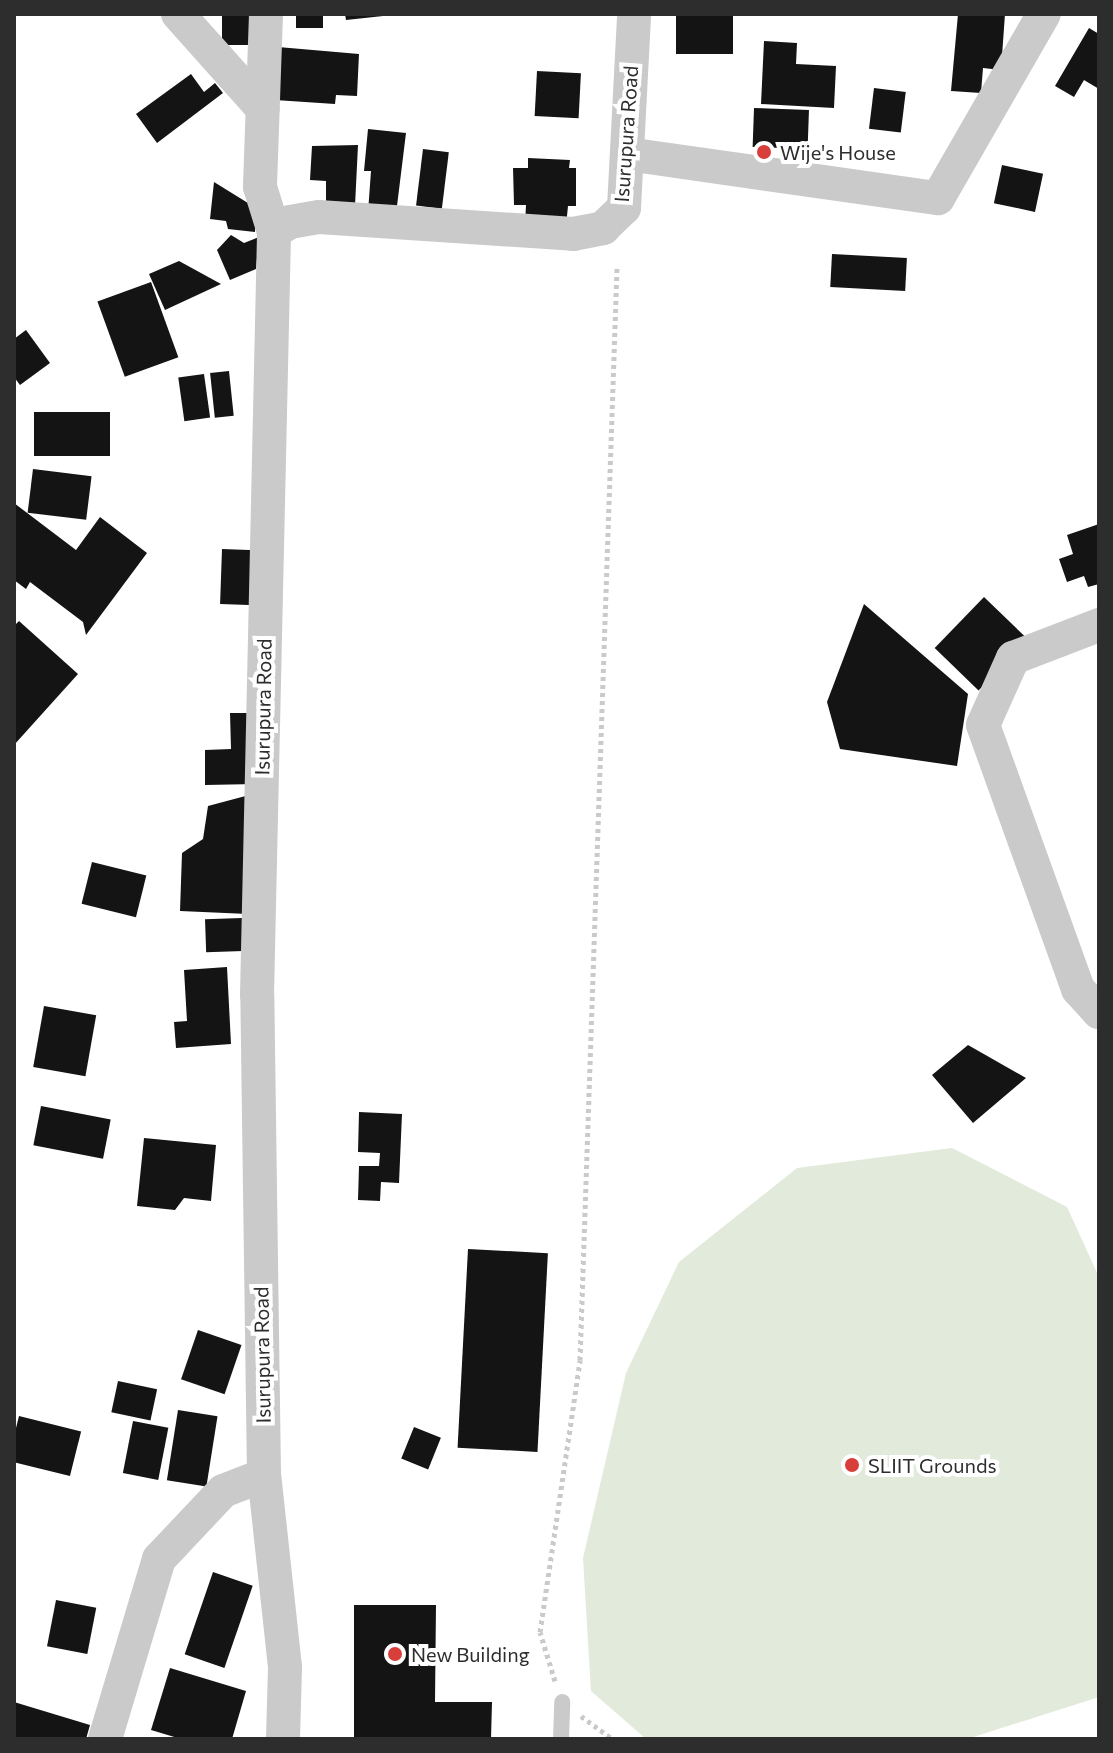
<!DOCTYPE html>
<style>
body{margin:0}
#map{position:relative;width:1113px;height:1753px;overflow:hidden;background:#fff;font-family:Commissioner,sans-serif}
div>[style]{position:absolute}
.green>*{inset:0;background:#e2eadb}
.building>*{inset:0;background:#141414;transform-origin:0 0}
.path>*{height:5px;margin-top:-2.5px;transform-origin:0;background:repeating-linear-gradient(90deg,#cacaca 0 4px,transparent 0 8px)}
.service>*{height:16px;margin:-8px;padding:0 8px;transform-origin:8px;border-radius:8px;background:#cacaca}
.minor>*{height:34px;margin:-17px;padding:0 17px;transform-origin:17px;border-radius:17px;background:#cacaca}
.dots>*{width:22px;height:22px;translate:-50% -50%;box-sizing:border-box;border:4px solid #fff;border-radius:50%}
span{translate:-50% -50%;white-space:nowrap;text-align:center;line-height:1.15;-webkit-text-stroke:8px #fff;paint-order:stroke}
.street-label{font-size:20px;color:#2d2d2d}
.poi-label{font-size:20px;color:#2d2d2d}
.left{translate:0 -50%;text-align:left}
.frame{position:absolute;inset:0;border:16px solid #2d2d2d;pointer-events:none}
</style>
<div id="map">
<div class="green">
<i style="clip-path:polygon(952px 1148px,1067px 1207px,1099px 1277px,1099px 1697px,967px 1739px,646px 1739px,591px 1691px,583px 1558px,626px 1373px,679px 1262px,797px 1168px)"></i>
</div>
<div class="building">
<i style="left:222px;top:14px;width:39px;height:31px"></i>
<i style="left:296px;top:14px;width:27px;height:14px"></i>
<i style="clip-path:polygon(345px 14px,382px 14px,383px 16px,346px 20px)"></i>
<i style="left:676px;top:14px;width:57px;height:40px"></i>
<i style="clip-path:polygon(958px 14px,1005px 14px,1001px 70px,983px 68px,981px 93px,951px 91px)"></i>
<i style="clip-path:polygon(1089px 28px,1099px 34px,1099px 89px,1084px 80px,1074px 97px,1055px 86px)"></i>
<i style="clip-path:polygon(764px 41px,797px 43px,796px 64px,836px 66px,834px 108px,761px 104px)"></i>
<i style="clip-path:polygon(278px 47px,359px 54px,357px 96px,336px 95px,335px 104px,275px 100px)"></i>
<i style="left:537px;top:71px;width:44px;height:45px;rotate:3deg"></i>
<i style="clip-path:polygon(191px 74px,204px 92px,215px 83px,223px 93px,157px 143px,136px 114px)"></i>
<i style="left:874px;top:88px;width:32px;height:41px;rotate:7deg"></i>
<i style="left:754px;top:108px;width:55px;height:39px;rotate:2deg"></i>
<i style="clip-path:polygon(368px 129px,406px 133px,396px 214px,368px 212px,371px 171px,364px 171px)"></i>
<i style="clip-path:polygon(358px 145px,355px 206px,326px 203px,326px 181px,310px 180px,312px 146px)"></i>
<i style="left:423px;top:149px;width:26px;height:57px;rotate:7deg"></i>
<i style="clip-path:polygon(528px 158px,570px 160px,569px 168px,576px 168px,576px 206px,568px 206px,566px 226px,525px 224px,526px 205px,514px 205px,513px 168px,528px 168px)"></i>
<i style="left:1002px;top:165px;width:42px;height:39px;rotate:12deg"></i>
<i style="clip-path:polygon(214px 182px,256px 208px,255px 232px,228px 229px,226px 221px,210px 219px)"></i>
<i style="clip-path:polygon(231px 235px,244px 243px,259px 237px,256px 269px,230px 280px,217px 250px)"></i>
<i style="left:832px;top:254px;width:75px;height:33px;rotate:3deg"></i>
<i style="clip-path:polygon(179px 261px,221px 284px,165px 310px,149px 274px)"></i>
<i style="left:151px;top:282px;width:80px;height:57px;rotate:70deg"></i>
<i style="clip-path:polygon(26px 330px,50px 363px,20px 385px,14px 377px,14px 339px)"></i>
<i style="left:229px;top:371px;width:45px;height:19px;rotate:84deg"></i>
<i style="left:204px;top:374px;width:44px;height:26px;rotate:82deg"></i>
<i style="left:110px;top:412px;width:44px;height:76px;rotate:90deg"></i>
<i style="left:33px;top:469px;width:59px;height:44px;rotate:7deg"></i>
<i style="clip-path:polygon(14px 503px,76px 550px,100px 517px,147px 553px,86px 635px,83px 622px,30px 582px,26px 589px,14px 580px)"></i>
<i style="clip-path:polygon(1099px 524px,1099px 584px,1088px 587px,1084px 576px,1067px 582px,1059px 559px,1073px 554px,1067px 535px)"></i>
<i style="left:222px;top:549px;width:38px;height:55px;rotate:2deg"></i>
<i style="left:984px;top:597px;width:61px;height:71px;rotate:44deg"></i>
<i style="clip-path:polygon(864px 604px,968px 694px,957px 766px,840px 749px,827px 702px)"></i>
<i style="clip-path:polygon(19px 621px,78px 674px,14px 745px,14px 626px)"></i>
<i style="clip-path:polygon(230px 713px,257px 713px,258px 784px,205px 785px,205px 750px,231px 749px)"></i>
<i style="clip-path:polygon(253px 794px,248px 914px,180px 911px,182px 853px,203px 839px,208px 806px)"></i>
<i style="left:92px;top:862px;width:56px;height:43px;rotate:14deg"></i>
<i style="left:242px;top:918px;width:33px;height:37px;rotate:88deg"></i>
<i style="clip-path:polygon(227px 967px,231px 1044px,176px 1048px,174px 1022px,187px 1021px,184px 970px)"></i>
<i style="left:44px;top:1006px;width:53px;height:62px;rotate:10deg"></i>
<i style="clip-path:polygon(968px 1045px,1026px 1078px,973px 1123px,932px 1075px)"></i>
<i style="left:41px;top:1106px;width:71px;height:40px;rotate:11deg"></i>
<i style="clip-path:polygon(359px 1112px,402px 1114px,399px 1183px,381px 1182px,380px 1201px,358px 1200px,359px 1166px,379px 1166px,380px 1153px,358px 1152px)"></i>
<i style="clip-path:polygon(144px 1138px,216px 1145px,211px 1201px,184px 1198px,175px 1210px,137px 1206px)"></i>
<i style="left:468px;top:1249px;width:80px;height:199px;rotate:3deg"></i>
<i style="left:198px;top:1330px;width:46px;height:52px;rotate:19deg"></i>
<i style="left:118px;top:1381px;width:40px;height:32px;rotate:12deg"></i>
<i style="left:178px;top:1410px;width:40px;height:71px;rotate:9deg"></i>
<i style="left:19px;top:1416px;width:64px;height:46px;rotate:14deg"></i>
<i style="left:133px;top:1421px;width:36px;height:53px;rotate:11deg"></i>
<i style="left:414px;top:1427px;width:29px;height:34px;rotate:22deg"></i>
<i style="left:213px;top:1572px;width:42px;height:87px;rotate:19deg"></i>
<i style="left:56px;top:1600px;width:41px;height:47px;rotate:11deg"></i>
<i style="clip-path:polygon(354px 1605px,436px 1605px,435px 1702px,492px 1702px,491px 1739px,354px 1739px)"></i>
<i style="clip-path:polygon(170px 1668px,246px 1691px,232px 1739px,181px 1739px,151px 1730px)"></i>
<i style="clip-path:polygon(14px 1702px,90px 1725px,86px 1739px,14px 1739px)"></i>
</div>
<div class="path">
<i style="left:555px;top:1681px;width:51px;rotate:-107deg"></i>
<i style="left:540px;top:1632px;width:275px;rotate:-81.6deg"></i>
<i style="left:580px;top:1360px;width:1095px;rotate:-88.06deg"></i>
<i style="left:581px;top:1716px;width:39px;rotate:36deg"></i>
</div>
<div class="service">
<i style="left:561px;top:1739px;width:37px;rotate:-88deg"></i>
</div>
<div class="minor">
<i style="left:178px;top:14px;width:127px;rotate:48.2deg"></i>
<i style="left:266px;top:14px;width:173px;rotate:92deg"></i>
<i style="left:260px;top:187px;width:47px;rotate:72.7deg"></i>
<i style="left:627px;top:154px;width:314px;rotate:8.1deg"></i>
<i style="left:938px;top:198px;width:212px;rotate:-60.1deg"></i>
<i style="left:1099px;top:625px;width:92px;rotate:159deg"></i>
<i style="left:1013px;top:658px;width:73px;rotate:114.1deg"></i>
<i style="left:983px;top:725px;width:281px;rotate:70.2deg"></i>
<i style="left:1078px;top:989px;width:31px;rotate:48deg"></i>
<i style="left:105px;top:1739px;width:188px;rotate:-73.3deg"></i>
<i style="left:159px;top:1559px;width:93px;rotate:-46.7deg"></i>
<i style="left:223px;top:1491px;width:44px;rotate:-21.3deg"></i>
<i style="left:283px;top:1739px;width:72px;rotate:-88.4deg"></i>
<i style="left:285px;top:1667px;width:193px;rotate:-96.2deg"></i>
<i style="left:264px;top:1475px;width:480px;rotate:-90.8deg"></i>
<i style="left:257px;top:995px;width:763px;rotate:-88.72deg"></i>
<i style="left:274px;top:232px;width:19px;rotate:-32deg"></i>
<i style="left:290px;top:222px;width:29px;rotate:-10deg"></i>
<i style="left:319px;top:217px;width:255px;rotate:3.8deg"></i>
<i style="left:573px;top:234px;width:31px;rotate:-11deg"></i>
<i style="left:603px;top:228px;width:29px;rotate:-44deg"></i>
<i style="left:624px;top:208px;width:194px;rotate:-87deg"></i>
</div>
<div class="dots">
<i style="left:764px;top:152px;background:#d93f3a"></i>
<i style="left:852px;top:1465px;background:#d93f3a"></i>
<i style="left:395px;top:1654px;background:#d93f3a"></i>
</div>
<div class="street-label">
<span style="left:626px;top:134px;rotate:-86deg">Isurupura Road</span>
<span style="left:263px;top:707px;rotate:-89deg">Isurupura Road</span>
<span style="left:262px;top:1355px;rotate:-91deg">Isurupura Road</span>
</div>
<div class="poi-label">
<span class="left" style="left:780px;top:152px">Wije's House</span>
<span class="left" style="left:868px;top:1465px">SLIIT Grounds</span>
<span class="left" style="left:411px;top:1654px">New Building</span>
</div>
<div class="frame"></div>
</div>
